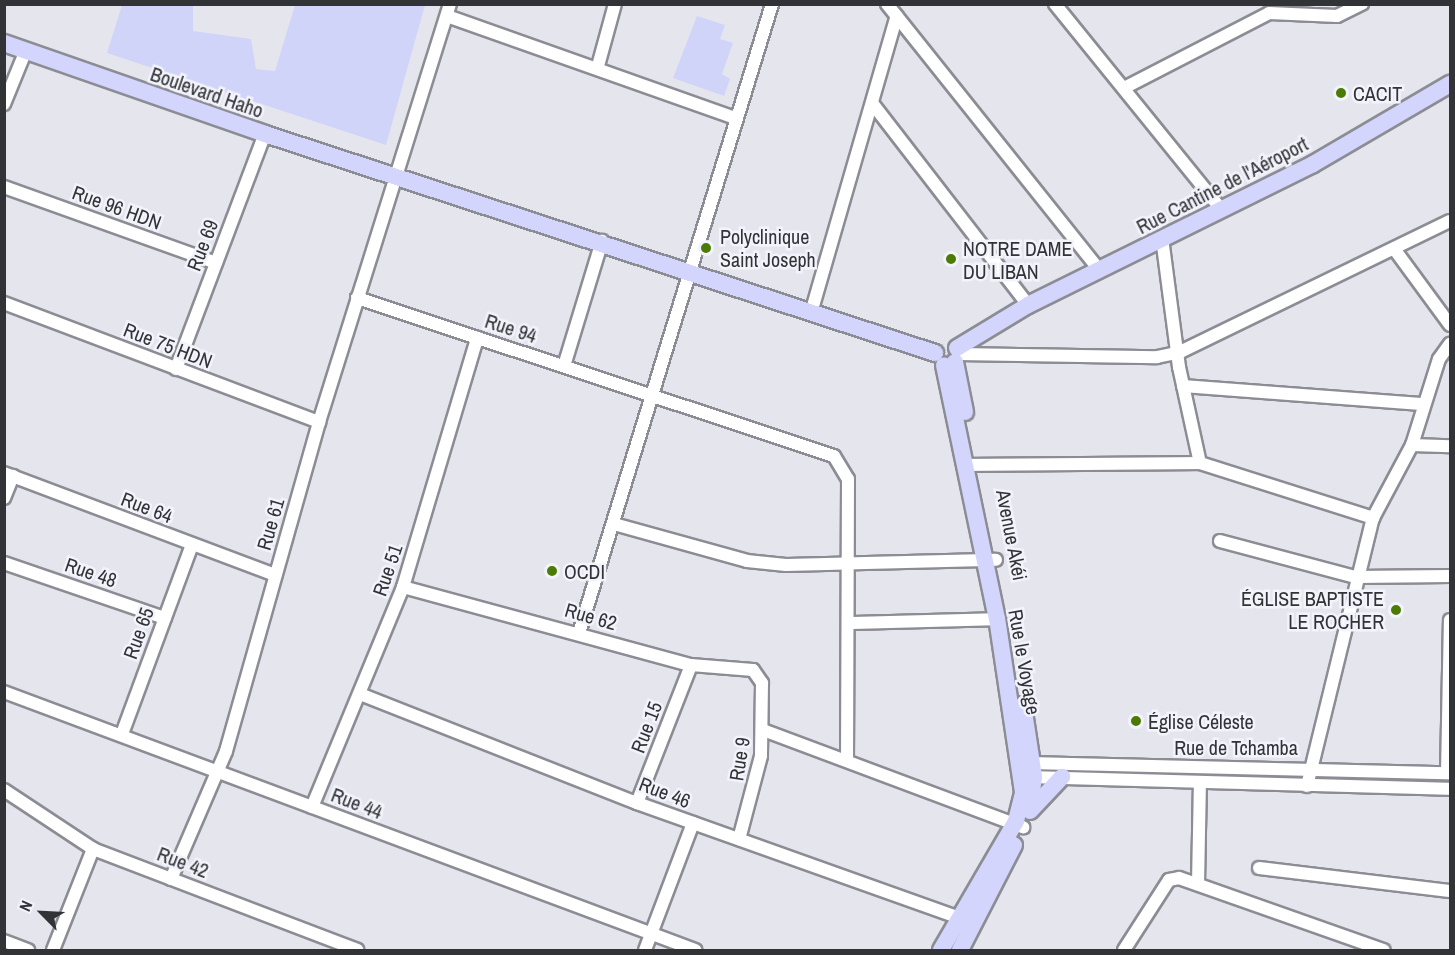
<!DOCTYPE html>
<meta charset="utf-8">
<style>
body{margin:0}
#map{position:relative;width:1455px;height:955px;overflow:hidden;background:#e5e5ee;font-family:"Archivo Narrow",sans-serif}
div>[style]{position:absolute}
.green>*{inset:0;background:#d1d4f9}
.roads{filter:drop-shadow(2px 0 #8c8c94) drop-shadow(-2px 0 #8c8c94) drop-shadow(0 2px #8c8c94) drop-shadow(0 -2px #8c8c94)}
.minor>*{height:12px;margin:-6px;padding:0 6px;transform-origin:6px;border-radius:6px;background:#fff}
.major>*{height:16px;margin:-8px;padding:0 8px;transform-origin:8px;border-radius:8px;background:#d3d5fc}
.dots>*{width:16px;height:16px;translate:-50% -50%;box-sizing:border-box;border:3px solid #f2f3fb;border-radius:50%}
span{translate:-50% -50%;white-space:nowrap;text-align:center;line-height:1.15;-webkit-text-stroke:5px #f2f3fb;paint-order:stroke}
.street-label{font-size:20px;color:#323336}
.poi-label{font-size:20px;color:#323336}
.left{translate:0 -50%;text-align:left}
.right{translate:-100% -50%;text-align:right}
.frame{position:absolute;inset:0;border:6px solid #323336;pointer-events:none}
.north{position:absolute;left:12px;top:883px;width:60px;height:60px;-webkit-text-stroke:4px #f2f3fb;paint-order:stroke;rotate:294deg;font-size:16px;font-weight:700;line-height:24px;text-align:center;color:#323336}
.north::after{content:'';display:block;margin:auto;width:21px;height:27px;background:#323336;clip-path:polygon(50% 0,100% 100%,50% 72%,0 100%)}
</style>
<div id="map">
<div class="green">
<i style="clip-path:polygon(122px 5px,193px 5px,193px 31px,251px 39px,256px 69px,275px 71px,295px 5px,425px 5px,386px 145px,107px 53px)"></i>
<i style="clip-path:polygon(697px 16px,725px 25px,720px 39px,733px 43px,722px 74px,730px 79px,724px 96px,673px 78px)"></i>
</div>
<div class="roads">
<div class="minor">
<i style="left:887px;top:4px;width:340px;rotate:51.4deg"></i>
<i style="left:1055px;top:4px;width:264px;rotate:51deg"></i>
<i style="left:447px;top:16px;width:306px;rotate:19.5deg"></i>
<i style="left:598px;top:66px;width:64px;rotate:-74.7deg"></i>
<i style="left:1124px;top:88px;width:163px;rotate:-27.3deg"></i>
<i style="left:1269px;top:13px;width:68px;rotate:2.5deg"></i>
<i style="left:1337px;top:16px;width:28px;rotate:-26deg"></i>
<i style="left:872px;top:103px;width:255px;rotate:52.3deg"></i>
<i style="left:4px;top:104px;width:58px;rotate:-67.8deg"></i>
<i style="left:4px;top:187px;width:225px;rotate:19.7deg"></i>
<i style="left:1162px;top:238px;width:130px;rotate:82.5deg"></i>
<i style="left:1179px;top:367px;width:98px;rotate:77.7deg"></i>
<i style="left:1395px;top:250px;width:93px;rotate:53.7deg"></i>
<i style="left:357px;top:298px;width:502px;rotate:18.33deg"></i>
<i style="left:834px;top:456px;width:27px;rotate:59deg"></i>
<i style="left:848px;top:479px;width:280px;rotate:90.2deg"></i>
<i style="left:4px;top:303px;width:337px;rotate:20.7deg"></i>
<i style="left:811px;top:313px;width:309px;rotate:-73.9deg"></i>
<i style="left:958px;top:354px;width:199px;rotate:0.9deg"></i>
<i style="left:1157px;top:357px;width:24px;rotate:-12deg"></i>
<i style="left:1180px;top:352px;width:300px;rotate:-25.9deg"></i>
<i style="left:564px;top:366px;width:131px;rotate:-73.1deg"></i>
<i style="left:176px;top:369px;width:251px;rotate:-69.3deg"></i>
<i style="left:1183px;top:386px;width:242px;rotate:4.3deg"></i>
<i style="left:1412px;top:445px;width:38px;rotate:2deg"></i>
<i style="left:965px;top:465px;width:235px;rotate:-0.5deg"></i>
<i style="left:1200px;top:463px;width:182px;rotate:17.6deg"></i>
<i style="left:4px;top:473px;width:290px;rotate:20.6deg"></i>
<i style="left:4px;top:498px;width:24px;rotate:-68deg"></i>
<i style="left:614px;top:524px;width:138px;rotate:15.5deg"></i>
<i style="left:747px;top:561px;width:39px;rotate:6deg"></i>
<i style="left:786px;top:565px;width:210px;rotate:-1.4deg"></i>
<i style="left:1220px;top:541px;width:140px;rotate:14.9deg"></i>
<i style="left:1355px;top:577px;width:95px;rotate:-0.6deg"></i>
<i style="left:4px;top:563px;width:170px;rotate:18.9deg"></i>
<i style="left:403px;top:587px;width:298px;rotate:15.2deg"></i>
<i style="left:691px;top:665px;width:62px;rotate:4.6deg"></i>
<i style="left:753px;top:670px;width:16px;rotate:55deg"></i>
<i style="left:762px;top:683px;width:73px;rotate:90.8deg"></i>
<i style="left:761px;top:756px;width:86px;rotate:104.8deg"></i>
<i style="left:849px;top:623px;width:148px;rotate:-1.5deg"></i>
<i style="left:579px;top:633px;width:658px;rotate:-72.94deg"></i>
<i style="left:4px;top:692px;width:738px;rotate:20.47deg"></i>
<i style="left:360px;top:694px;width:298px;rotate:21.5deg"></i>
<i style="left:637px;top:803px;width:349px;rotate:19.6deg"></i>
<i style="left:763px;top:730px;width:278px;rotate:20.5deg"></i>
<i style="left:122px;top:734px;width:202px;rotate:-69.7deg"></i>
<i style="left:1026px;top:763px;width:424px;rotate:1.4deg"></i>
<i style="left:1447px;top:773px;width:153px;rotate:-88.9deg"></i>
<i style="left:1026px;top:777px;width:424px;rotate:1.6deg"></i>
<i style="left:1307px;top:786px;width:276px;rotate:-76.2deg"></i>
<i style="left:1373px;top:518px;width:83px;rotate:-61.9deg"></i>
<i style="left:1412px;top:445px;width:90px;rotate:-72.6deg"></i>
<i style="left:1439px;top:359px;width:19px;rotate:-54deg"></i>
<i style="left:4px;top:790px;width:107px;rotate:33.5deg"></i>
<i style="left:93px;top:849px;width:283px;rotate:20.9deg"></i>
<i style="left:637px;top:803px;width:148px;rotate:-68.6deg"></i>
<i style="left:312px;top:807px;width:238px;rotate:-67.5deg"></i>
<i style="left:403px;top:587px;width:260px;rotate:-73.4deg"></i>
<i style="left:1259px;top:868px;width:192px;rotate:6.9deg"></i>
<i style="left:171px;top:879px;width:139px;rotate:-66.7deg"></i>
<i style="left:226px;top:751px;width:342px;rotate:-74.2deg"></i>
<i style="left:319px;top:422px;width:438px;rotate:-72.6deg"></i>
<i style="left:1198px;top:884px;width:100px;rotate:-88.9deg"></i>
<i style="left:4px;top:941px;width:26px;rotate:21deg"></i>
<i style="left:53px;top:950px;width:109px;rotate:-68.4deg"></i>
<i style="left:645px;top:950px;width:136px;rotate:-69.3deg"></i>
<i style="left:1124px;top:950px;width:83px;rotate:-57.3deg"></i>
<i style="left:1169px;top:880px;width:10px;rotate:-11deg"></i>
<i style="left:1179px;top:878px;width:217px;rotate:19.4deg"></i>
</div>
<div class="major">
<i style="left:4px;top:43px;width:276px;rotate:19.2deg"></i>
<i style="left:265px;top:134px;width:705px;rotate:18.1deg"></i>
<i style="left:957px;top:348px;width:83px;rotate:-31.2deg"></i>
<i style="left:1028px;top:305px;width:318px;rotate:-26.3deg"></i>
<i style="left:1313px;top:164px;width:159px;rotate:-30.3deg"></i>
<i style="left:955px;top:362px;width:51px;rotate:78.7deg"></i>
<i style="left:1023px;top:705px;width:73px;rotate:81.3deg"></i>
<i style="left:1034px;top:777px;width:30px;rotate:98deg"></i>
<i style="left:1030px;top:811px;width:47px;rotate:-46.7deg"></i>
<i style="left:941px;top:950px;width:149px;rotate:-59.8deg"></i>
<i style="left:1016px;top:821px;width:30px;rotate:-76deg"></i>
<i style="left:1023px;top:792px;width:175px;rotate:-98.5deg"></i>
<i style="left:997px;top:619px;width:259px;rotate:-101.8deg"></i>
<i style="left:960px;top:950px;width:118px;rotate:-62.8deg"></i>
</div>
</div>
<div class="dots">
<i style="left:1341px;top:93px;background:#4b7b04"></i>
<i style="left:706px;top:248px;background:#4b7b04"></i>
<i style="left:951px;top:259px;background:#4b7b04"></i>
<i style="left:552px;top:571px;background:#4b7b04"></i>
<i style="left:1396px;top:610px;background:#4b7b04"></i>
<i style="left:1136px;top:721px;background:#4b7b04"></i>
</div>
<div class="street-label">
<span style="left:207px;top:92px;rotate:19deg">Boulevard Haho</span>
<span style="left:1222px;top:185px;rotate:-27deg">Rue Cantine de l'Aéroport</span>
<span style="left:117px;top:207px;rotate:20deg">Rue 96 HDN</span>
<span style="left:202px;top:245px;rotate:-69deg">Rue 69</span>
<span style="left:511px;top:328px;rotate:18deg">Rue 94</span>
<span style="left:168px;top:345px;rotate:21deg">Rue 75 HDN</span>
<span style="left:147px;top:507px;rotate:21deg">Rue 64</span>
<span style="left:270px;top:524px;rotate:-74deg">Rue 61</span>
<span style="left:1012px;top:535px;rotate:79deg">Avenue Akéi</span>
<span style="left:387px;top:570px;rotate:-71deg">Rue 51</span>
<span style="left:91px;top:572px;rotate:19deg">Rue 48</span>
<span style="left:591px;top:616px;rotate:16deg">Rue 62</span>
<span style="left:138px;top:633px;rotate:-70deg">Rue 65</span>
<span style="left:1025px;top:662px;rotate:80deg">Rue le Voyage</span>
<span style="left:646px;top:727px;rotate:-69deg">Rue 15</span>
<span style="left:1236px;top:747px">Rue de Tchamba</span>
<span style="left:739px;top:759px;rotate:-81deg">Rue 9</span>
<span style="left:665px;top:792px;rotate:21deg">Rue 46</span>
<span style="left:357px;top:803px;rotate:21deg">Rue 44</span>
<span style="left:183px;top:862px;rotate:21deg">Rue 42</span>
</div>
<div class="poi-label">
<span class="left" style="left:1353px;top:93px">CACIT</span>
<span class="left" style="left:720px;top:248px">Polyclinique<br>Saint Joseph</span>
<span class="left" style="left:963px;top:260px">NOTRE DAME<br>DU LIBAN</span>
<span class="left" style="left:564px;top:571px">OCDI</span>
<span class="right" style="left:1384px;top:610px">ÉGLISE BAPTISTE<br>LE ROCHER</span>
<span class="left" style="left:1148px;top:721px">Église Céleste</span>
</div>
<div class="frame"></div>
<div class="north">N</div>
</div>
